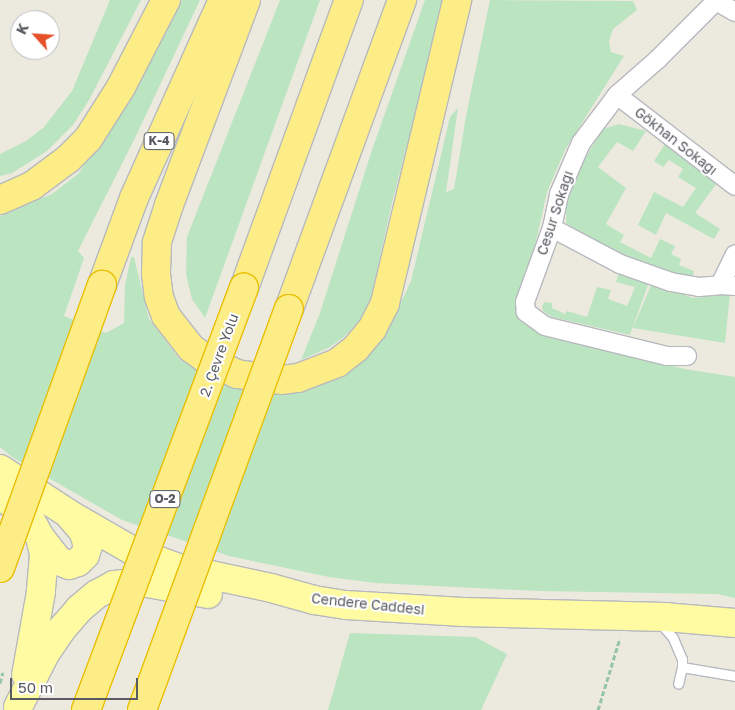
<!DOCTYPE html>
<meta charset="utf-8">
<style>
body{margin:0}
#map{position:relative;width:735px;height:710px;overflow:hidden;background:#eceadf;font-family:"Golos Text",sans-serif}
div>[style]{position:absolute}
.green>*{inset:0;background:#bbe4c0}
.path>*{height:3px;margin-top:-1.5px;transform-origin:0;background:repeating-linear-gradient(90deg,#95c4a8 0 5px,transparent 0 7.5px)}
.roads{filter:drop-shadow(1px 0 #b7b9bf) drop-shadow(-1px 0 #b7b9bf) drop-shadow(0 1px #b7b9bf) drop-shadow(0 -1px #b7b9bf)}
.lane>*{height:9px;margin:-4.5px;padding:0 4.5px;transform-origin:4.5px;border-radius:4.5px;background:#fff}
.street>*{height:18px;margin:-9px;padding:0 9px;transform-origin:9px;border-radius:9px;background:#fff}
.primary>*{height:28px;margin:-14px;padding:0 14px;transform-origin:14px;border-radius:14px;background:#fefba2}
.highway>*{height:28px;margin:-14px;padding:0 14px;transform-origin:14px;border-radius:14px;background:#fced86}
.bridges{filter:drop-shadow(1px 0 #e9be02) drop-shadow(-1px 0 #e9be02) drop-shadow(0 1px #e9be02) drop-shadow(0 -1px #e9be02)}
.highway-bridge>*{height:28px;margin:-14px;padding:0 14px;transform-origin:14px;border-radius:14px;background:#fced86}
span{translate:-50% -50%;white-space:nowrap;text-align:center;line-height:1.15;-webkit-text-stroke:4px #fff;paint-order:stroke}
.shield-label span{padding:1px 4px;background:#fff;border:1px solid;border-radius:4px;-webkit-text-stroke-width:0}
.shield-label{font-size:12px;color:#585b61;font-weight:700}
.street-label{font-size:14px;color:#585b61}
.north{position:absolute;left:10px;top:10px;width:50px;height:50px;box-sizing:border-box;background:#fff;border:1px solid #bcbdc0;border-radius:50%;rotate:296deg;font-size:14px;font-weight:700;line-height:20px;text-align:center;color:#585b61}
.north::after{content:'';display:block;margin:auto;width:18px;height:22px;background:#e7512a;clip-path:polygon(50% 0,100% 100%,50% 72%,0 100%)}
.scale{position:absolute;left:10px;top:678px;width:128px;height:22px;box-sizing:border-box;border:2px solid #585b61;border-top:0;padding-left:6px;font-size:15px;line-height:18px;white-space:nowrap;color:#585b61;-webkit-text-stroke:4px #fff;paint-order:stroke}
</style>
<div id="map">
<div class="green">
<i style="clip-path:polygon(110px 0,141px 0,89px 100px,73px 125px,47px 151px,12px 173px,0 176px,0 154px,26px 141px,44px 127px,72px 91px)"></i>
<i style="clip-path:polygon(182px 0,200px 0,135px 138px,78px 251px,84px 258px,64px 316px,106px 333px,124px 323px,125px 285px,131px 257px,134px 257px,149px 319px,180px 360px,233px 388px,287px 392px,332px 380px,353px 368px,385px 336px,411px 281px,450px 117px,458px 108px,446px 192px,454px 189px,466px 116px,490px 0,633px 1px,637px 10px,613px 29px,609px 41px,611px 52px,624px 56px,565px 150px,547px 192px,520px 313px,537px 332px,685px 369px,735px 377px,735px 598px,717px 594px,538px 591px,375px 583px,329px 577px,229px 556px,122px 520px,12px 457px,0 447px,0 216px,52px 194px,79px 173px,119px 110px)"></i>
<i style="clip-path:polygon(280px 0,320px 0,205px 318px,192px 299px,186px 274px,187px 237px)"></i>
<i style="clip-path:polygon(425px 0,444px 0,392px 203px,370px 302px,363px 317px,345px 336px,330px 347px,301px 360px,320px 313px,372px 150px)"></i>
<i style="clip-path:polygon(619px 124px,646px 131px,633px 151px,617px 142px,598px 167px,626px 188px,606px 224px,624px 235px,620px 242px,651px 258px,660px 239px,675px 246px,671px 254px,681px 259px,679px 265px,694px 271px,692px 279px,621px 257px,566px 223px,567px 187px,603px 129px)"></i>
<i style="clip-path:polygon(667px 141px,717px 183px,695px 213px,720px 229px,714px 239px,666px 213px,656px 235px,638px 225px,654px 192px,683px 207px,696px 188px,678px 177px,683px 169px,669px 160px,663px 167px,654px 161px)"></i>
<i style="clip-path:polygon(619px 272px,649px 282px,630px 335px,552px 317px,543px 311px,542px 306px,545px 302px,552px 303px,552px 308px,565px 314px,567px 311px,587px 317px,597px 287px,611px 290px,608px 299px,627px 306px,635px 287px,616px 282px)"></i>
<i style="clip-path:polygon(652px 283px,693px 298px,730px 293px,725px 343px,633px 328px)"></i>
<i style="clip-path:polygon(350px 633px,475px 637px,507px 654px,481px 710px,328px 710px)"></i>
</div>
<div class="path">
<i style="left:0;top:683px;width:11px;rotate:-75deg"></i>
<i style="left:598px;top:710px;width:75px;rotate:-73deg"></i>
</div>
<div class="roads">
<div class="lane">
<i style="left:661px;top:624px;width:18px;rotate:49deg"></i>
<i style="left:673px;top:638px;width:23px;rotate:67deg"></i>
<i style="left:682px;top:659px;width:8px;rotate:90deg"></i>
<i style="left:682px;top:667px;width:17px;rotate:103deg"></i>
<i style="left:682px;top:667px;width:54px;rotate:9.6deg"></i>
</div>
<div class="street">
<i style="left:716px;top:1px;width:22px;rotate:30deg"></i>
<i style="left:617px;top:95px;width:149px;rotate:37.6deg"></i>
<i style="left:552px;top:228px;width:77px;rotate:27.9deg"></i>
<i style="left:620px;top:264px;width:54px;rotate:19.4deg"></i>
<i style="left:671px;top:282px;width:28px;rotate:10deg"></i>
<i style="left:699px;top:287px;width:21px;rotate:-5deg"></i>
<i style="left:720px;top:285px;width:15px;rotate:4deg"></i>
<i style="left:720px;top:285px;width:34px;rotate:-64deg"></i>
<i style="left:687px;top:356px;width:20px;rotate:180deg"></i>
<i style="left:667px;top:356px;width:126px;rotate:-166.2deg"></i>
<i style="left:545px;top:326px;width:24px;rotate:-144deg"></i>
<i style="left:526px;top:312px;width:10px;rotate:-96deg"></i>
<i style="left:525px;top:302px;width:79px;rotate:-70deg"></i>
<i style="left:552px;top:228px;width:35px;rotate:-78deg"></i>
<i style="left:559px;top:194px;width:56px;rotate:-66.7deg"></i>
<i style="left:581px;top:143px;width:60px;rotate:-53.1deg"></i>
<i style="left:617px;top:95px;width:55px;rotate:-41.3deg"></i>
<i style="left:658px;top:59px;width:83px;rotate:-45deg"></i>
</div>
<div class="primary">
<i style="left:0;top:469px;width:82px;rotate:33.1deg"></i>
<i style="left:69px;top:514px;width:74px;rotate:30deg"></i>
<i style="left:133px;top:551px;width:48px;rotate:20.7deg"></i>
<i style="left:178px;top:568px;width:95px;rotate:12.1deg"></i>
<i style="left:271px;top:588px;width:45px;rotate:15.6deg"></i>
<i style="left:314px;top:600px;width:32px;rotate:9deg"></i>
<i style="left:346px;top:605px;width:117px;rotate:3.4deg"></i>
<i style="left:463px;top:612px;width:203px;rotate:1.4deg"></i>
<i style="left:666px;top:617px;width:69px;rotate:5deg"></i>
<i style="left:0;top:494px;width:39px;rotate:40deg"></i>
<i style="left:30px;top:519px;width:21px;rotate:61deg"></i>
<i style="left:40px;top:537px;width:18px;rotate:77deg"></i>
<i style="left:44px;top:555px;width:37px;rotate:95deg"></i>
<i style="left:41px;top:592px;width:84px;rotate:100.2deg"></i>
<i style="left:40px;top:537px;width:31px;rotate:52deg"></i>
<i style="left:59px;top:561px;width:11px;rotate:22deg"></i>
<i style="left:69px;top:565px;width:9px;rotate:-18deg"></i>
<i style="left:78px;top:562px;width:10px;rotate:-45deg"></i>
<i style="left:85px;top:555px;width:9px;rotate:-72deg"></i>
<i style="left:88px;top:546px;width:16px;rotate:-108deg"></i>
<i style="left:83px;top:531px;width:20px;rotate:-131deg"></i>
<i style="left:18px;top:707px;width:59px;rotate:-63deg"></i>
<i style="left:45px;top:654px;width:29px;rotate:-56deg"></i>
<i style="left:61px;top:630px;width:28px;rotate:-49deg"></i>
<i style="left:79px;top:609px;width:23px;rotate:-40deg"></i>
<i style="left:97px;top:594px;width:19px;rotate:-28deg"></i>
<i style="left:114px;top:585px;width:28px;rotate:-6deg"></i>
<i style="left:142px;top:582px;width:67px;rotate:10.3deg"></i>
</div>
<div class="highway">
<i style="left:246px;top:0;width:219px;rotate:110.6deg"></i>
<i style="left:169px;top:205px;width:40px;rotate:108deg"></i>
<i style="left:157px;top:243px;width:31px;rotate:92deg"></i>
<i style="left:156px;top:274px;width:23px;rotate:83deg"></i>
<i style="left:159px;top:297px;width:20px;rotate:70deg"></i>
<i style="left:166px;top:316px;width:41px;rotate:52deg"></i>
<i style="left:191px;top:348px;width:19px;rotate:36deg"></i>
<i style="left:206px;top:359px;width:34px;rotate:26deg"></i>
<i style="left:237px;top:374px;width:44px;rotate:7.8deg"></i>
<i style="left:281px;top:380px;width:17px;rotate:-7deg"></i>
<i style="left:298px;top:378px;width:42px;rotate:-21deg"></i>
<i style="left:337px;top:363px;width:24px;rotate:-38deg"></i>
<i style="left:356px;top:348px;width:25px;rotate:-50deg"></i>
<i style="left:372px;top:329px;width:29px;rotate:-63deg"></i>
<i style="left:385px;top:303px;width:311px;rotate:-76.6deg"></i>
<i style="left:0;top:200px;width:36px;rotate:-24deg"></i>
<i style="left:33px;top:185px;width:44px;rotate:-36.6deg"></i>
<i style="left:68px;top:159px;width:28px;rotate:-45deg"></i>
<i style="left:88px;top:139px;width:62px;rotate:-57.6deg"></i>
<i style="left:121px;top:87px;width:98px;rotate:-62.7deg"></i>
<i style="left:102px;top:285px;width:93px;rotate:-69.8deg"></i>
<i style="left:134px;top:198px;width:217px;rotate:-65.8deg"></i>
<i style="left:244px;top:288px;width:307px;rotate:-70deg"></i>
<i style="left:289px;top:309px;width:329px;rotate:-69.9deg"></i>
</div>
</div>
<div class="bridges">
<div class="highway-bridge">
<i style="left:0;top:568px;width:301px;rotate:-70.2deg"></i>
<i style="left:86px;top:710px;width:451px;rotate:-69.5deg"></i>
<i style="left:142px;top:710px;width:427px;rotate:-69.9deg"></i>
</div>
</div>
<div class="shield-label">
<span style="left:159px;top:141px">K-4</span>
<span style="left:165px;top:499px">O-2</span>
</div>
<div class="street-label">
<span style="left:676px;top:141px;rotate:38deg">Gökhan Sokağı</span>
<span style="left:555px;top:213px;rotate:-72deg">Cesur Sokağı</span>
<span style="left:219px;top:355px;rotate:-70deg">2. Çevre Yolu</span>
<span style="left:368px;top:604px;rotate:6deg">Cendere Caddesi</span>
</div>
<div class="north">K</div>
<div class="scale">50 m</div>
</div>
